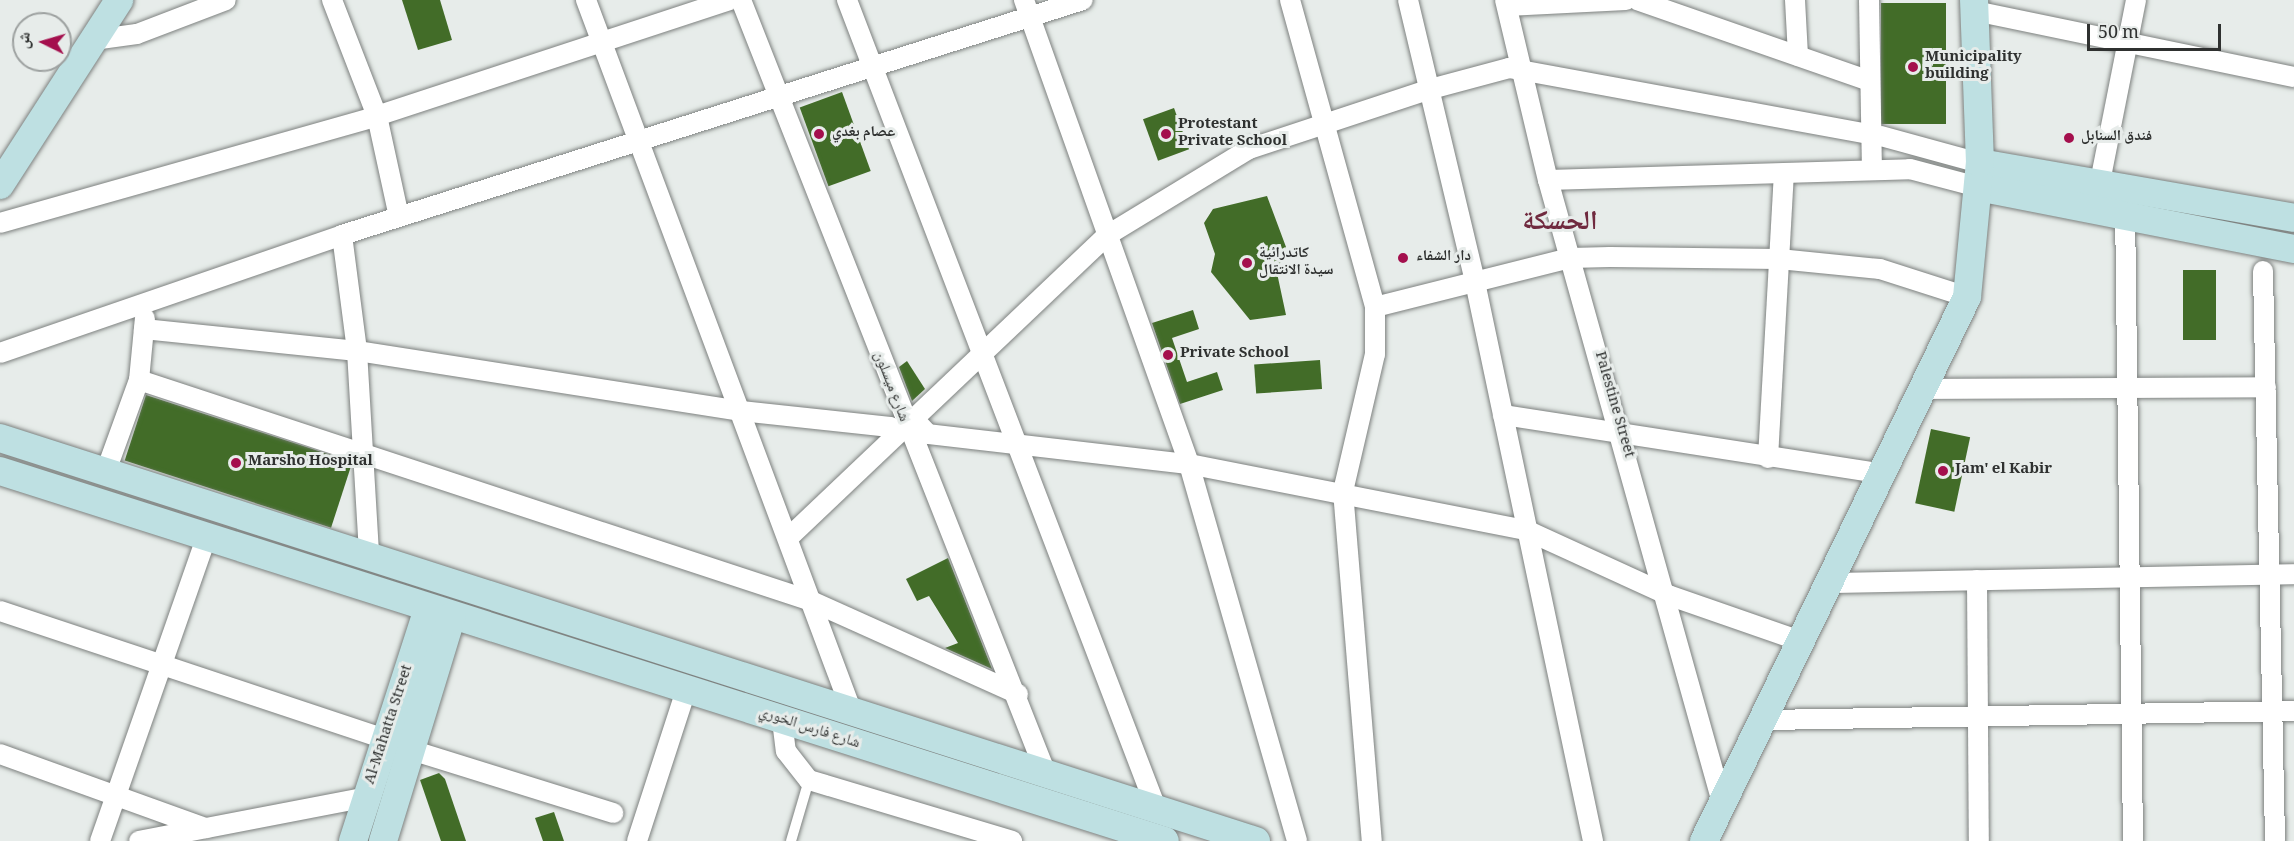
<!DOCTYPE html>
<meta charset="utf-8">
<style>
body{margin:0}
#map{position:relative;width:2294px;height:841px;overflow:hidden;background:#e7ecea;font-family:Georgia,"Noto Naskh Arabic",serif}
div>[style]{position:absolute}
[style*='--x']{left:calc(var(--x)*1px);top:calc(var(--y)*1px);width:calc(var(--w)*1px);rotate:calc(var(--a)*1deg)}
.building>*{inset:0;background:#426c28;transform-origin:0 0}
.roads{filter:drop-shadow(0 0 2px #7d817f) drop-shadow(0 0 2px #7d817f)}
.lane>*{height:10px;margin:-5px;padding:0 5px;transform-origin:5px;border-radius:5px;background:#fff}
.street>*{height:20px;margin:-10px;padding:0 10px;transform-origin:10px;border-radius:10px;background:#fff}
.secondary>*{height:28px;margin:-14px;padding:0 14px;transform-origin:14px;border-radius:14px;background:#bee0e2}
.dots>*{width:16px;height:16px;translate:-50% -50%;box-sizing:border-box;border:3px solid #e7ecea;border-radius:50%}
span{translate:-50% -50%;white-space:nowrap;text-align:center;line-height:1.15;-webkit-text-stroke:6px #e7ecea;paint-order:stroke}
.poi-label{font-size:15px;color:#2f3130;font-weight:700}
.left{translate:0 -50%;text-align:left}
.street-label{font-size:15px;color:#2f3130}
.town-label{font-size:27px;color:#702a3f;font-weight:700}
.north{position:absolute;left:12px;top:12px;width:60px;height:60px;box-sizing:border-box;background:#e7ecea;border:2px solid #9da1a0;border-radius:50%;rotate:275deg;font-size:16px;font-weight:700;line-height:24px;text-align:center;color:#2f3130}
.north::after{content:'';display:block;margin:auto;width:21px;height:27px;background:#a40f4d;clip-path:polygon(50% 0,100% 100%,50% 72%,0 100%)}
.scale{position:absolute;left:2087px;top:24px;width:134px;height:27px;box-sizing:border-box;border:3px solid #2f3130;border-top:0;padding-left:8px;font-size:18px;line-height:21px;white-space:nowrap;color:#2f3130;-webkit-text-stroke:4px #e7ecea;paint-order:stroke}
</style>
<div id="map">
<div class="building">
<div style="clip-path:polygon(402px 0,440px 0,452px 40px,418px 50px)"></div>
<div style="left:1881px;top:3px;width:65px;height:121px"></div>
<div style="left:842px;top:92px;width:84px;height:45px;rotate:70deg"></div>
<div style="left:1174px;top:108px;width:44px;height:33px;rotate:70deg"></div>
<div style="clip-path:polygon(1267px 196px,1286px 247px,1277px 273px,1286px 315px,1250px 320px,1211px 272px,1215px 254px,1204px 223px,1213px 209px)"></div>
<div style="left:2183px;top:270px;width:33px;height:70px"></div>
<div style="clip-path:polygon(1193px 310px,1199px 329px,1172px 338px,1187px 382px,1217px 372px,1223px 390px,1180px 404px,1152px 323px)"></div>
<div style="left:1320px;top:360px;width:29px;height:66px;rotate:86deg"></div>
<div style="clip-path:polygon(907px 361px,925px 389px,912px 401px,899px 367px)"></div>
<div style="left:146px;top:395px;width:217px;height:69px;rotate:18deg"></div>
<div style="left:1931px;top:429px;width:40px;height:76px;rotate:12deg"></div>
<div style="clip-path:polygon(948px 558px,992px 669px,945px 648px,958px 643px,929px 596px,917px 601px,906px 579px)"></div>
<div style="clip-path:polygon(439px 773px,445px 779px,466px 841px,441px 841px,420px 780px)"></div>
<div style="clip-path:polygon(554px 812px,564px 841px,543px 841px,535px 818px)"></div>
</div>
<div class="roads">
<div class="lane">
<div style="--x:791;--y:841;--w:64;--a:-73.6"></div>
</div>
<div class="street">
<div style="--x:332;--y:0;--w:124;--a:68.8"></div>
<div style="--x:377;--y:116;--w:103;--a:77.7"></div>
<div style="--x:586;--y:0;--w:755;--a:69.52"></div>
<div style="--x:741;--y:0;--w:829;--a:68.48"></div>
<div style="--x:847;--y:0;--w:865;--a:69.07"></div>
<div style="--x:1024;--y:0;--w:492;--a:70.4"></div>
<div style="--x:1189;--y:464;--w:392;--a:74"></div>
<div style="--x:1290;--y:0;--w:319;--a:74.5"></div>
<div style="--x:1375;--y:307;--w:47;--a:90"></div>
<div style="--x:1375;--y:354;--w:141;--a:103.1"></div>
<div style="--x:1343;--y:491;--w:351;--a:85.3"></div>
<div style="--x:1408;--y:0;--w:290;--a:76.6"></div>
<div style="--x:1475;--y:282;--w:571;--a:78.08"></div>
<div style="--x:1505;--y:0;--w:185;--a:76.6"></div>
<div style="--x:1548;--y:180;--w:650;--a:74.38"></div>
<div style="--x:1637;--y:0;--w:244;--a:19.2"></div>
<div style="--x:1795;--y:0;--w:56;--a:86.9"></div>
<div style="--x:1869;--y:0;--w:170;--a:89"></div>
<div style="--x:1507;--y:6;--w:119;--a:-2.9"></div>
<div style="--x:1975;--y:11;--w:326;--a:11.7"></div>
<div style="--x:93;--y:40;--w:44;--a:-7.8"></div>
<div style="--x:137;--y:34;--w:95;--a:-20.9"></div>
<div style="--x:1548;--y:180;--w:362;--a:-1.7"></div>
<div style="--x:1910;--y:169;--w:70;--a:14.8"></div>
<div style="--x:2099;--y:187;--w:191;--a:-78.8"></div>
<div style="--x:2125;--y:205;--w:636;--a:89.28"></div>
<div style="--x:0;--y:223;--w:392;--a:-15.8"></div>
<div style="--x:377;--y:116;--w:371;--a:-18.2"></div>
<div style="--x:342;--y:235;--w:117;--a:82.6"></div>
<div style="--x:357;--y:351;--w:204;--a:86.6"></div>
<div style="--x:2263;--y:271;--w:570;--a:88.79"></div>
<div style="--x:1375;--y:307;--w:201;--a:-14.1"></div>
<div style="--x:1570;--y:258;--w:40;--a:-1.4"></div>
<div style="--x:1610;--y:257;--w:169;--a:0.7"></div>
<div style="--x:1779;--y:259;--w:101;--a:5.7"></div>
<div style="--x:1880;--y:269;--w:91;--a:17.8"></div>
<div style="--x:144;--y:329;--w:214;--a:5.9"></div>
<div style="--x:357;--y:351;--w:389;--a:8.9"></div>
<div style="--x:741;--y:411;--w:150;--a:6.1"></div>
<div style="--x:890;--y:427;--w:10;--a:37"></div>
<div style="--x:0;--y:353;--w:362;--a:-19"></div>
<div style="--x:342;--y:235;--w:777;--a:-17.6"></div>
<div style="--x:139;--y:380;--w:707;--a:18.2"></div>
<div style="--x:811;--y:601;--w:227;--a:24.2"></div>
<div style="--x:1923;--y:389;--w:343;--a:-0.3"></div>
<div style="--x:1503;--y:415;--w:385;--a:8.8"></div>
<div style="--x:913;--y:418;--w:22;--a:47"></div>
<div style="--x:928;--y:434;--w:263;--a:6.6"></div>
<div style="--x:1189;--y:464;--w:343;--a:11.1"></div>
<div style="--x:1526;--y:530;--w:156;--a:24.6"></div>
<div style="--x:1668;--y:595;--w:143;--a:19.2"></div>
<div style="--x:1768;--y:458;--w:285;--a:-86.8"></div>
<div style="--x:106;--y:471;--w:97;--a:-70.1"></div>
<div style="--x:139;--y:380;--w:62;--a:-84.5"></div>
<div style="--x:788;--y:538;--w:439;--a:-43.5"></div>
<div style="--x:1106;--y:236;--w:167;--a:-31.3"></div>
<div style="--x:1249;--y:149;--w:188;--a:-18.3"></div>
<div style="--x:1427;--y:90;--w:85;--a:-15"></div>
<div style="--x:1509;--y:68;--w:378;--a:10.4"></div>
<div style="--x:1881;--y:136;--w:103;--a:15.3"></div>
<div style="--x:1977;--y:580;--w:261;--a:89.6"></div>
<div style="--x:1831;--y:583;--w:463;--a:-1.1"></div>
<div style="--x:0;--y:611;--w:406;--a:18.4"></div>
<div style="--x:782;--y:720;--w:31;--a:83"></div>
<div style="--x:786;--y:751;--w:37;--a:52"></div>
<div style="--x:809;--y:780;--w:212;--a:16.7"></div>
<div style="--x:1766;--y:720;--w:528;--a:-0.98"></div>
<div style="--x:411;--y:750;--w:212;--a:17.3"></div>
<div style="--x:0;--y:754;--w:219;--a:19.8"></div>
<div style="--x:100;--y:841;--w:324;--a:-70.7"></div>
<div style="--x:139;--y:841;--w:232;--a:-10.9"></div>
<div style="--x:637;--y:841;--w:159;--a:-72"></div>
</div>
<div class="secondary">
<div style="--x:1980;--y:163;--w:319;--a:9.9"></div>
<div style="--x:0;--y:185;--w:220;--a:-57.2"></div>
<div style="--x:1978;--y:187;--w:322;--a:11.1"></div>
<div style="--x:0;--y:438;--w:1319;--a:17.79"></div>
<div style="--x:0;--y:471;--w:1222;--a:17.62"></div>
<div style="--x:353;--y:841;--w:244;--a:-72.1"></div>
<div style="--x:383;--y:841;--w:235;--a:-73"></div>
<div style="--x:1704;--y:841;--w:604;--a:-64.2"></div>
<div style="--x:1967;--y:297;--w:135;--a:-84.5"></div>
<div style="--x:1980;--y:163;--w:163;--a:-92.1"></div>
</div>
</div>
<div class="dots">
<div style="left:1913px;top:67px;background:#a40f4d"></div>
<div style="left:819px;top:134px;background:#a40f4d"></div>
<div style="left:1166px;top:134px;background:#a40f4d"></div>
<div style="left:2069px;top:138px;background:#a40f4d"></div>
<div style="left:1403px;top:258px;background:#a40f4d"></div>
<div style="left:1247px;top:263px;background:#a40f4d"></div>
<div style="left:1168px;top:355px;background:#a40f4d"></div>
<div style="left:236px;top:463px;background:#a40f4d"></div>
<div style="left:1943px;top:471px;background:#a40f4d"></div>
</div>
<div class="poi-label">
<span class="left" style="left:1925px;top:67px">Municipality<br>building</span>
<span class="left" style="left:1178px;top:134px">Protestant<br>Private School</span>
<span class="left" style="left:832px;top:134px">عصام بغدي</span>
<span class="left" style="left:2081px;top:138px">فندق السنابل</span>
<span class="left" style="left:1259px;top:263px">كاتدرائية<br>سيدة الانتقال</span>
<span class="left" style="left:1416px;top:258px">دار الشفاء</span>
<span class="left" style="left:1180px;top:355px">Private School</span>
<span class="left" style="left:248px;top:463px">Marsho Hospital</span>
<span class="left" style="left:1955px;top:471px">Jam' el Kabir</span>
</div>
<div class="street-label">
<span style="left:890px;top:387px;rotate:69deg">شارع ميسلون</span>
<span style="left:1613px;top:405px;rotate:74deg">Palestine Street</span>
<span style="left:390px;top:725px;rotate:-72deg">Al-Mahatta Street</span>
<span style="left:809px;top:729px;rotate:18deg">شارع فارس الخوري</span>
</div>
<div class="town-label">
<span style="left:1560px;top:224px">الحسكة</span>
</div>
<div class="north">ش</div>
<div class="scale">50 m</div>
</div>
